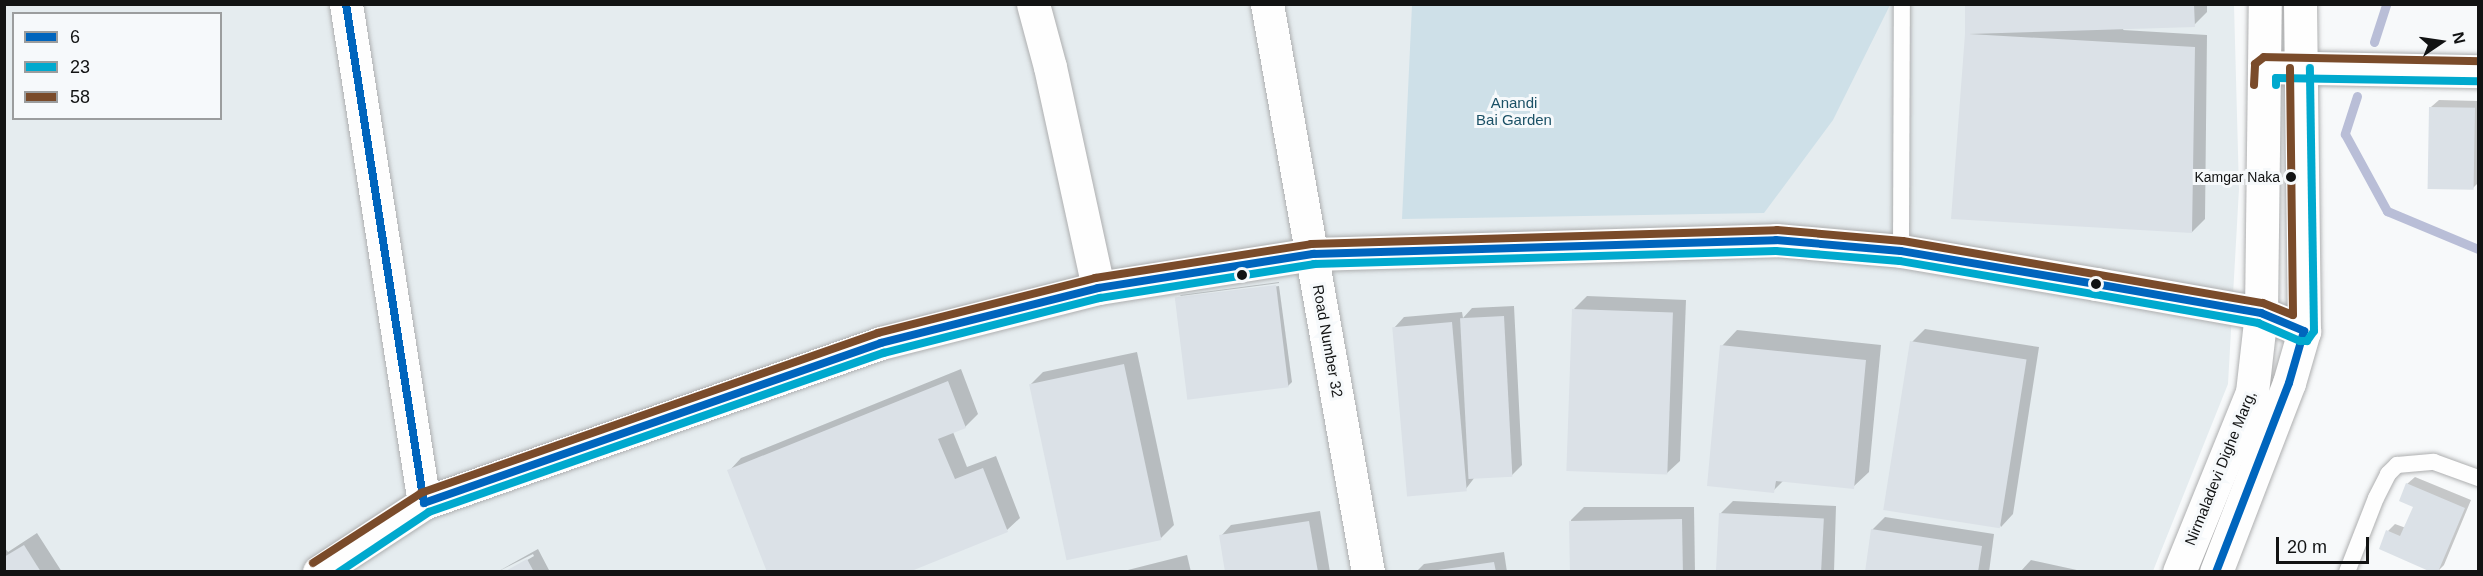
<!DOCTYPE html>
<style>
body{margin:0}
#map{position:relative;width:2483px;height:576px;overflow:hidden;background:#f7f9fa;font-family:Helvetica,sans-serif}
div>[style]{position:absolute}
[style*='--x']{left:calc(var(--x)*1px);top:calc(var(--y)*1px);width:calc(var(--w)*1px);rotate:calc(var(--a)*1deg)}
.built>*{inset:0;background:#e5ecef}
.green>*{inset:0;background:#cee0e8}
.shadow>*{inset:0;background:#0003}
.stream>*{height:9px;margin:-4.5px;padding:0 4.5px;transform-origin:4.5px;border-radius:4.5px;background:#b9bed7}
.building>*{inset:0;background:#dbe1e7;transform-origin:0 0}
.roads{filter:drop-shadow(0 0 2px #aeafb0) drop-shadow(0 0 2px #aeafb0)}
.service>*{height:16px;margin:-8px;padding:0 8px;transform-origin:8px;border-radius:8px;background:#fefefe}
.minor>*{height:33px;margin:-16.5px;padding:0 16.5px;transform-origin:16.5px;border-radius:16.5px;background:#fefefe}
.tertiary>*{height:33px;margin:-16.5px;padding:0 16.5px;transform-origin:16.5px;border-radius:16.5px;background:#fefefe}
.secondary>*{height:33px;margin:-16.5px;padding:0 16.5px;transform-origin:16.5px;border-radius:16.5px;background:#fefefe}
.bus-1>*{height:8px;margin:-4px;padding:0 4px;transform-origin:4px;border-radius:4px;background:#0065bd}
.bus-2>*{height:8px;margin:-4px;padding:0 4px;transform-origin:4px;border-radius:4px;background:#00a9ce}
.bus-3>*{height:8px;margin:-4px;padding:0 4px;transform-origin:4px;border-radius:4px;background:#7a4b2a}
.dots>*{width:16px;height:16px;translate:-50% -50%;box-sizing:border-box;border:3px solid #f6f9fb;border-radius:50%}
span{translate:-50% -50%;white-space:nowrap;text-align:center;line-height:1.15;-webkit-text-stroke:6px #f6f9fb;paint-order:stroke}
.bus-label{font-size:14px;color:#121313}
.right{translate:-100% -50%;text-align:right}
.park-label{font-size:15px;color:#1b5166}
.street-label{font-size:15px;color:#121313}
.frame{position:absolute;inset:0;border:6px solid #121313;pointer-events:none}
.legend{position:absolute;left:12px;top:12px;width:210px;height:108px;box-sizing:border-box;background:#f6f9fb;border:2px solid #9b9d9e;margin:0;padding:8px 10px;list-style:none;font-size:18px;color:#121313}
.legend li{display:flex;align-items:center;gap:12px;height:30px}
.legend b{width:30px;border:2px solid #9b9d9e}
.north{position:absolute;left:2411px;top:12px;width:60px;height:60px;-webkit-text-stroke:4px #f6f9fb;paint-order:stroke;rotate:77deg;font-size:16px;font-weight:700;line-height:24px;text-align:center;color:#121313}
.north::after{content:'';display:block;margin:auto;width:21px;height:27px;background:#121313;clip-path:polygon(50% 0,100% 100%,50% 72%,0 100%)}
.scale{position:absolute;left:2276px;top:537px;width:93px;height:27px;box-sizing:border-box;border:3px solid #121313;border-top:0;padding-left:8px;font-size:18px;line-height:21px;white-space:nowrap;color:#121313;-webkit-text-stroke:4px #f6f9fb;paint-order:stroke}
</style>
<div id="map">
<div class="built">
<div style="clip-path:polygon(evenodd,4px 5px,2234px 5px,2239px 189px,2228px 384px,2153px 571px,5px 571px,4px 5px,14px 14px,220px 14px,220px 118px,14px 118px,14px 14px)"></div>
</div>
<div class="green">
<div style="clip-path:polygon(1412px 5px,1412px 4px,1890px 5px,1833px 120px,1764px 213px,1402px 219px)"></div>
</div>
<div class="shadow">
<div style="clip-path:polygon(1966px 4px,2207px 4px,2207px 12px,2194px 25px,2124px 28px,2123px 30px,2207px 35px,2205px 219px,2192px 232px,1967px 34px)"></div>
<div style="clip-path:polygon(2439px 100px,2478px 101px,2478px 183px,2473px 188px,2431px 107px)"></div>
<div style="clip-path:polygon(1279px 282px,1279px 283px,1180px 296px,1181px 295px)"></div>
<div style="clip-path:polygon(1279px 286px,1292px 382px,1288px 386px,1177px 299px)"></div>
<div style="clip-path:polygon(1587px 296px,1686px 300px,1680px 461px,1667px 473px,1574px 309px)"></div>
<div style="clip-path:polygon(1514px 306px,1522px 465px,1511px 476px,1475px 477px,1465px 490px,1394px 328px,1404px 317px,1462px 312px,1463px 318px,1472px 308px)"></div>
<div style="clip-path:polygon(1925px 329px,2039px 347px,2013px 514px,2001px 527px,1912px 342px)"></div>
<div style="clip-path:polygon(1737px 330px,1881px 345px,1869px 472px,1853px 487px,1784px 480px,1773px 491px,1722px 346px)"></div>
<div style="clip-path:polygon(1137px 352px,1174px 525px,1161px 538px,1030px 385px,1043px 372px)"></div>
<div style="clip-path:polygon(961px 369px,978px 414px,965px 427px,953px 432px,967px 467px,996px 456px,1020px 518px,1007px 530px,729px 471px,741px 458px)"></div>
<div style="clip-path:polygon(2415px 477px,2471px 500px,2444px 565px,2437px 572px,2388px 531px,2395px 524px,2406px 528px,2415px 506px,2407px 484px)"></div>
<div style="clip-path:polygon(1733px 501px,1836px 506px,1834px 572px,1718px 572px,1720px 514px)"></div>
<div style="clip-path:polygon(1584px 507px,1694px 507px,1695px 572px,1571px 572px,1571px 520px)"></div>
<div style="clip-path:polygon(1320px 511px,1330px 572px,1226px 572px,1221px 536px,1231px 525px)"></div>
<div style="clip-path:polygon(1885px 517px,1994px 534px,1989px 572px,1866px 572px,1872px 530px)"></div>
<div style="clip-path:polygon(37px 533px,62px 572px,4px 572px,4px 547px,8px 552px)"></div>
<div style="clip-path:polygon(538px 549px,550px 572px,507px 572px,534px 556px,533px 554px,497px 572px)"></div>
<div style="clip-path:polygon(1504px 552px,1507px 572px,1416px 572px,1424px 564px)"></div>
<div style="clip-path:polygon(1187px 555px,1191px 572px,1120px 572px)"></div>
<div style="clip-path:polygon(2031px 560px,2086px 572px,2020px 572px)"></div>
</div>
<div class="stream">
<div style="--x:2374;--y:42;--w:40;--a:-72"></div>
<div style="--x:2357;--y:96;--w:40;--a:108"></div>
<div style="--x:2345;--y:134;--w:88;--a:61.4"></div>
<div style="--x:2387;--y:211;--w:99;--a:22.7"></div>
</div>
<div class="building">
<div style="clip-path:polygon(1965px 4px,2194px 4px,2195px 27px,1969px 34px,2195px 47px,2192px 233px,1951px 219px,1965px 34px)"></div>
<div style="left:2429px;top:107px;width:46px;height:82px;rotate:1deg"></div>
<div style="left:1276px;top:285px;width:103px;height:102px;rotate:83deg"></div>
<div style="left:1572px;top:309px;width:101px;height:162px;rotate:2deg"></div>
<div style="left:1504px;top:316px;width:161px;height:44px;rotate:87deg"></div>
<div style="left:1452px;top:322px;width:170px;height:60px;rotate:85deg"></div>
<div style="left:1910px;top:341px;width:118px;height:171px;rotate:9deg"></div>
<div style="clip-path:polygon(1720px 345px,1866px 360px,1854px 489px,1776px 481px,1774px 493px,1707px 486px)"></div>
<div style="left:1124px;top:364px;width:180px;height:97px;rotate:78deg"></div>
<div style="clip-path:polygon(948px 381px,966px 428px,938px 439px,955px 479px,983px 468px,1008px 532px,909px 572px,767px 572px,727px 470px)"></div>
<div style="clip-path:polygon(2406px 483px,2465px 508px,2438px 572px,2431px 572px,2379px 549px,2386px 530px,2400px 536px,2413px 507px,2399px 501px)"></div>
<div style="left:1719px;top:513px;width:105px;height:59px;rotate:3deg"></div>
<div style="left:1682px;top:519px;width:53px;height:113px;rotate:89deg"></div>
<div style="clip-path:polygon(1309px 521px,1318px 572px,1225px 572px,1219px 535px)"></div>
<div style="clip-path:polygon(1871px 529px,1982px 546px,1978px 572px,1865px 572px)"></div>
<div style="clip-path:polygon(24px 545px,41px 572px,4px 572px,4px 557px)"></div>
<div style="clip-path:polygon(527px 559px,534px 572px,504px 572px)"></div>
<div style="clip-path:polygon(1494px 562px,1496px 572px,1438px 572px,1438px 570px)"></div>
</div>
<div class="roads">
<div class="service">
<div style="--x:1901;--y:251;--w:247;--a:-89.8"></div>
<div style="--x:2347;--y:572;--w:79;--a:-68.6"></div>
<div style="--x:2376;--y:498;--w:27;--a:-63"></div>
<div style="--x:2388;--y:474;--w:13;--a:-45"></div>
<div style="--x:2397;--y:465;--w:37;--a:-5"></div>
<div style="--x:2434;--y:462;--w:47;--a:20"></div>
</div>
<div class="minor">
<div style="--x:1033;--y:4;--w:65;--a:74.9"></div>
<div style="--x:1050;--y:67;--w:226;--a:77.7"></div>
<div style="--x:1267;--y:4;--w:577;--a:79.92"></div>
</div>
<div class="tertiary">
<div style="--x:346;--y:4;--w:505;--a:81.12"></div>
<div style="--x:2265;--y:67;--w:213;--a:1.1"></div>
<div style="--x:319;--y:572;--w:126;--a:-33.3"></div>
<div style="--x:424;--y:503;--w:484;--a:-19.3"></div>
<div style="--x:881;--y:343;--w:224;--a:-14.2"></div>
<div style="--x:1098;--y:288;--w:218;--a:-9"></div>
<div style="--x:1313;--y:254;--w:463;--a:-1.7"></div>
<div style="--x:1776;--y:240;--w:125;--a:5"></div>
<div style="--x:1901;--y:251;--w:198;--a:9.6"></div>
<div style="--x:2096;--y:284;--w:168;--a:10"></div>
<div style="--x:2261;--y:313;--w:47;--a:22.7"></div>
</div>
<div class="secondary">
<div style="--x:2179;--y:572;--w:194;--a:-67.9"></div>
<div style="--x:2252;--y:392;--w:80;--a:-83.5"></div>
<div style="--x:2261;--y:313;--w:309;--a:-89.3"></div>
<div style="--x:2216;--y:572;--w:203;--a:-68.9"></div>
<div style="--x:2289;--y:383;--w:54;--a:-73.9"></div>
<div style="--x:2304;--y:331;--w:327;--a:-90.7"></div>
</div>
</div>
<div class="bus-1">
<div style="--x:346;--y:4;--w:505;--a:81.12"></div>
<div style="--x:424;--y:503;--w:484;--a:-19.3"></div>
<div style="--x:881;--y:343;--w:224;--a:-14.2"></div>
<div style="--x:1098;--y:288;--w:218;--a:-9"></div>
<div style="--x:1313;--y:254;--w:463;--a:-1.7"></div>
<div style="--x:1776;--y:240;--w:125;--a:5"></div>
<div style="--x:1901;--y:251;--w:198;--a:9.6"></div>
<div style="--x:2096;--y:284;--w:168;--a:10"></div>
<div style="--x:2261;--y:313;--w:47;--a:22.7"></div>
<div style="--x:2304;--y:331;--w:54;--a:106.1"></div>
<div style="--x:2289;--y:383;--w:203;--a:111.1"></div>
</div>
<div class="bus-2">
<div style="--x:2276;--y:85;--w:7;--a:-90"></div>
<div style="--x:2276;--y:78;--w:202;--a:0.9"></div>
<div style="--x:339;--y:572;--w:108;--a:-33.7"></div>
<div style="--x:429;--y:512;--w:482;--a:-19.3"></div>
<div style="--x:884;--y:353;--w:223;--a:-14.3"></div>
<div style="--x:1100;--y:298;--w:217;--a:-9"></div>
<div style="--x:1314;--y:264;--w:462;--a:-1.6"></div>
<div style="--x:1776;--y:251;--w:124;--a:4.6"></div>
<div style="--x:1900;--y:261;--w:197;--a:9.7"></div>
<div style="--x:2094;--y:294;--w:167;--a:10"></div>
<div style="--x:2258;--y:323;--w:46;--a:23.2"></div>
<div style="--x:2300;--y:341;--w:7;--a:0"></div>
<div style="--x:2307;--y:341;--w:12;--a:-55"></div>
<div style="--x:2314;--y:331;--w:263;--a:-90.9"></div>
</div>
<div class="bus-3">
<div style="--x:2254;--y:85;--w:21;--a:-87"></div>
<div style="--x:2255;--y:64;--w:11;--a:-38"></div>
<div style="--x:2264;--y:57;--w:214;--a:1.1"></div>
<div style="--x:313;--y:563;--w:129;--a:-32.9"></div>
<div style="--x:421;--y:493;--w:484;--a:-19.3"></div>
<div style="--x:878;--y:333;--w:224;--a:-14.2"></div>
<div style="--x:1095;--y:278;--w:219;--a:-8.9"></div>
<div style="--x:1311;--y:244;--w:466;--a:-1.7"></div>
<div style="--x:1777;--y:230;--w:126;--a:5"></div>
<div style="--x:1903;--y:241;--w:365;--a:9.8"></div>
<div style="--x:2263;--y:303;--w:32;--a:22"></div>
<div style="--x:2293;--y:315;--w:247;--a:-90.7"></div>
</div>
<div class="dots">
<div style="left:2291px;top:177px;background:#121313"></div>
<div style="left:1242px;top:275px;background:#121313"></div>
<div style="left:2096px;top:284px;background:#121313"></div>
</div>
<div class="bus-label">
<span class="right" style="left:2280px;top:177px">Kamgar Naka</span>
</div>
<div class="park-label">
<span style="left:1514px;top:111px">Anandi<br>Bai Garden</span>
</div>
<div class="street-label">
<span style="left:1328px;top:341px;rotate:80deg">Road Number 32</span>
<span style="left:2220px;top:468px;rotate:-68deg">Nirmaladevi Dighe Marg,</span>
</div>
<div class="frame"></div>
<ul class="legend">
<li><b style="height:8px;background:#0065bd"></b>6</li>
<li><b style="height:8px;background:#00a9ce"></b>23</li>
<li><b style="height:8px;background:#7a4b2a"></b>58</li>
</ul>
<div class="north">N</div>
<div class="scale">20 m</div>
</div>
